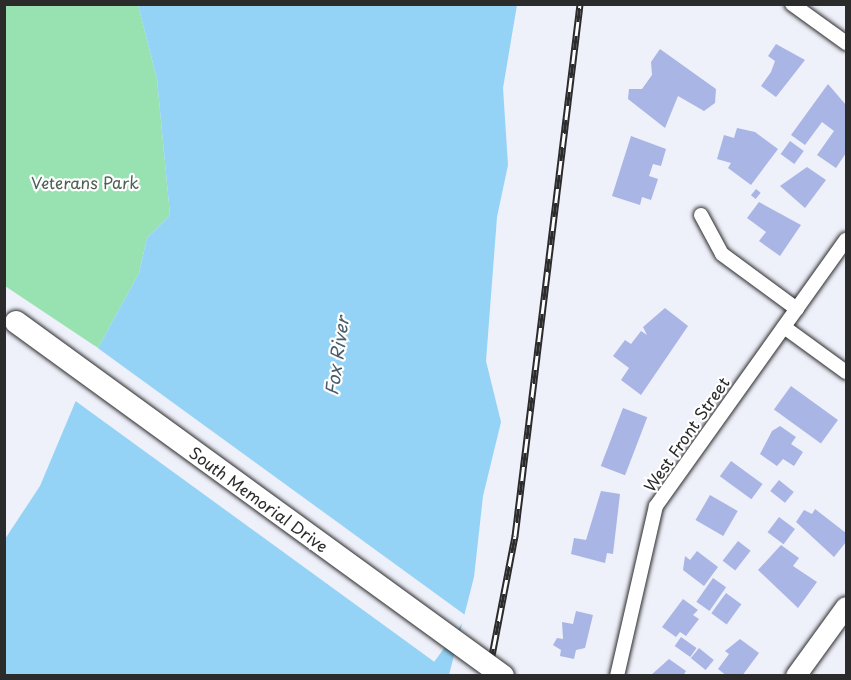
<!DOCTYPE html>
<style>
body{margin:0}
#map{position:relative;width:851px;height:680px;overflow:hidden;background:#eef0fa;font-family:"Playpen Sans",sans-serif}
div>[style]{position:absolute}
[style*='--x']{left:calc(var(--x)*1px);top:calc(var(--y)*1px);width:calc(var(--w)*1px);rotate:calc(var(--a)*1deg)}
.green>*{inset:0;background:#98e1b0}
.water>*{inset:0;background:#94d3f5}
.pier>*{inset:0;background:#eef0fa;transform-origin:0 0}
.building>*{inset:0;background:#a9b5e5;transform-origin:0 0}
.roads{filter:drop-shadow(0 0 2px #2b2b2b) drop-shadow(0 0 2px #2b2b2b)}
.street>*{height:14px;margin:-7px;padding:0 7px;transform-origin:7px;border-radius:7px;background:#fff}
.secondary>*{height:20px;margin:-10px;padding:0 10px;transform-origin:10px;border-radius:10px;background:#fff}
.rail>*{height:7px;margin-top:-3.5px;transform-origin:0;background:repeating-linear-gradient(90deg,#fff 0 14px,#2b2b2b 0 28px);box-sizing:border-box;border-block:2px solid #2b2b2b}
.bridges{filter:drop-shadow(0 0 2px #2b2b2b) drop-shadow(0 0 2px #2b2b2b)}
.primary-bridge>*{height:22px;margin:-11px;padding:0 11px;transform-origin:11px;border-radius:11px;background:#fff}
span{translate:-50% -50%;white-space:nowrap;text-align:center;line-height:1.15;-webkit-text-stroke:4.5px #fff;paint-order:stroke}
.park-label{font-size:16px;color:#4c6253}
.street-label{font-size:16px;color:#2b2b2b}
.water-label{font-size:18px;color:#4a5d68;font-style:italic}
.frame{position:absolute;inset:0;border:6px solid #2b2b2b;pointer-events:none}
</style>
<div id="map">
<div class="green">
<div style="clip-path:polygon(4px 5px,138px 5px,157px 79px,170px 215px,147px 238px,139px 273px,98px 348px,5px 286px)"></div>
</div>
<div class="water">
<div style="clip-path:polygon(138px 5px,517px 5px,503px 88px,508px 165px,497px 217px,486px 361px,501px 422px,483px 496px,474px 577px,449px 675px,5px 676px,5px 539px,40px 486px,98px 348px,139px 273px,147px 238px,170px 215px,157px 79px)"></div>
</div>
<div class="pier">
<div style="left:95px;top:346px;width:460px;height:56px;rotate:36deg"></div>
</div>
<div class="building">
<div style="clip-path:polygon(776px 44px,805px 60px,776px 97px,761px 86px,771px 72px,775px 61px,768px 56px)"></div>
<div style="clip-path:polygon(660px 49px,716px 89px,715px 103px,704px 111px,678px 96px,665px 128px,628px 99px,629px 89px,642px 89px,652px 75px,651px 62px)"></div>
<div style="clip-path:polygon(828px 84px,846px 105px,846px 153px,836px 168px,817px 155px,834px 131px,822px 122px,805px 145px,791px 135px)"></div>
<div style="clip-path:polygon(737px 128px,755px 132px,778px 149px,751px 185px,728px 168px,731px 163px,717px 159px,724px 135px,734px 138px)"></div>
<div style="clip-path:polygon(631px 136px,666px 149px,661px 166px,653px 164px,649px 176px,658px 179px,651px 200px,642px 197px,640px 205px,612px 196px)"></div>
<div style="left:790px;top:141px;width:17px;height:16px;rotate:36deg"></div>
<div style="clip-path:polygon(807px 167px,826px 180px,805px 208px,780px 186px)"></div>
<div style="left:756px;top:189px;width:6px;height:8px;rotate:39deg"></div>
<div style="clip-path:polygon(759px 202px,801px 225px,780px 256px,759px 241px,766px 232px,747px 218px)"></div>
<div style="clip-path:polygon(665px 308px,688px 326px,641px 395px,621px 380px,629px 368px,613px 356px,625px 340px,631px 344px,641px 331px,647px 335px,643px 327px)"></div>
<div style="left:791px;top:386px;width:58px;height:29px;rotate:36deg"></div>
<div style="left:623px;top:408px;width:26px;height:62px;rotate:21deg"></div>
<div style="clip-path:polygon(780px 426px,796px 437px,791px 444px,803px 452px,794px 466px,783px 459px,777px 466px,760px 454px,772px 431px)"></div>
<div style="left:731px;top:461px;width:39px;height:19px;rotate:36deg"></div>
<div style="left:779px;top:480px;width:19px;height:14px;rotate:39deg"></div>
<div style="clip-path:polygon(601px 491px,620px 494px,613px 554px,607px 553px,605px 563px,571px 554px,574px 538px,586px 540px)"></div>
<div style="left:710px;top:495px;width:32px;height:29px;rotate:30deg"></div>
<div style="clip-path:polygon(815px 509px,846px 533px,846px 542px,834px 557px,796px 522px,804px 510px,812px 514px)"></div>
<div style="left:779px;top:517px;width:20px;height:19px;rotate:37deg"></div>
<div style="left:738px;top:541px;width:16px;height:25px;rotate:38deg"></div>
<div style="clip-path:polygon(781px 545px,799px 558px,793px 566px,817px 582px,798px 608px,758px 570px)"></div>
<div style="clip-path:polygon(697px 551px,718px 567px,704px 586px,683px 570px,685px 556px,690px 560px)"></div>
<div style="left:713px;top:578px;width:16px;height:29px;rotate:35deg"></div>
<div style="left:726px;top:593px;width:19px;height:25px;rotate:36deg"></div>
<div style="clip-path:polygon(683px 599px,698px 610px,693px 615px,699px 619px,686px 636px,680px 632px,676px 637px,662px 627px)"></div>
<div style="clip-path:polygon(576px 611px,593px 615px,585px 648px,576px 650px,574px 659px,560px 656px,561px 650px,553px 645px,557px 638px,563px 639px,562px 622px,573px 624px)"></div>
<div style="left:681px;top:637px;width:19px;height:11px;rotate:35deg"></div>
<div style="clip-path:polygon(740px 639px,759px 653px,742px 676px,727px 676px,718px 669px,729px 654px,725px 651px)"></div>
<div style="left:699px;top:648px;width:19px;height:13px;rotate:39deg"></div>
<div style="clip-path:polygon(669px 659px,686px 671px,683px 676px,650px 676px)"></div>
</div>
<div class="roads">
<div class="street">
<div style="--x:792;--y:4;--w:67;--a:35.8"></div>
<div style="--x:701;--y:215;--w:44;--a:61.7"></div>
<div style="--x:722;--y:254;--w:93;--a:36.3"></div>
<div style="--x:784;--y:327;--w:77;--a:36"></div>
<div style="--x:617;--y:676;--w:174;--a:-77.1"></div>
<div style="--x:656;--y:506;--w:327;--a:-54.5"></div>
</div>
<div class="secondary">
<div style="--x:796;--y:676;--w:85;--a:-54.1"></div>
</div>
</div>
<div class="rail">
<div style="--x:488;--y:676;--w:143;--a:-79.1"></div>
<div style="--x:515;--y:536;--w:536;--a:-83.03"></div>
</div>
<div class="bridges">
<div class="primary-bridge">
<div style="--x:16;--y:322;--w:602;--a:36.01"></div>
</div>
</div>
<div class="park-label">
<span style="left:85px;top:182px">Veterans Park</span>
</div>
<div class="street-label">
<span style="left:686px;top:434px;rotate:-55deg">West Front Street</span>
<span style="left:259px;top:499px;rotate:36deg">South Memorial Drive</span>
</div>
<div class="water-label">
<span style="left:337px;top:356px;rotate:-82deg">Fox River</span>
</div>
<div class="frame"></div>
</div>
